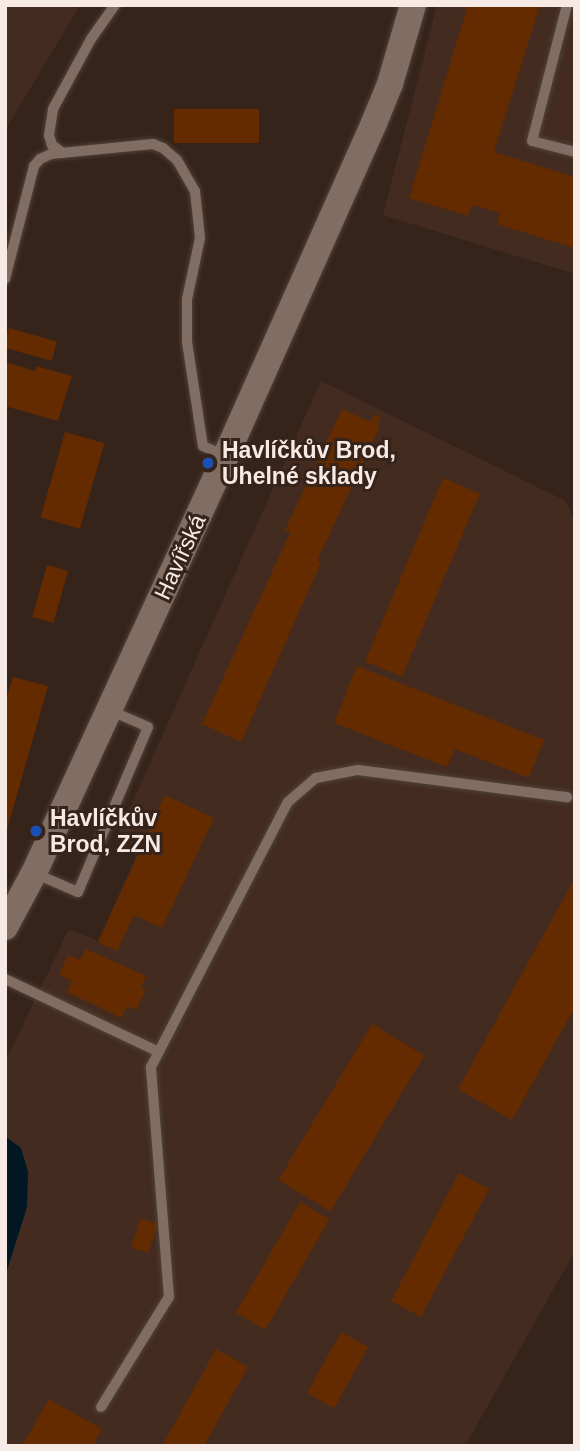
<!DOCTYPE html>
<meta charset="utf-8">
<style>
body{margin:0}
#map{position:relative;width:580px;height:1451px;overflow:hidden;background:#36241a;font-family:Arial,sans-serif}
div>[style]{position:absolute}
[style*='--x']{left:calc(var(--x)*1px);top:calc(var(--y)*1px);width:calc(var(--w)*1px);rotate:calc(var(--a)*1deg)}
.built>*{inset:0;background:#432c1f}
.water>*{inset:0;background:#011723}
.building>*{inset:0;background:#642a00;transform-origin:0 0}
.roads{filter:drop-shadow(0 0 2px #51423b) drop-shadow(0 0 2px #51423b)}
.service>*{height:10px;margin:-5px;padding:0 5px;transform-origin:5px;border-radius:5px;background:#826d62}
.tertiary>*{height:26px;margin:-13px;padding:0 13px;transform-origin:13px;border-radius:13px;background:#826d62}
.dots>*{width:19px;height:19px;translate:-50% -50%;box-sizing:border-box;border:4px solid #36241a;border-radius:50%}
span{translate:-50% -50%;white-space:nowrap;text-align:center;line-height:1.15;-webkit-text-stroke:6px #36241a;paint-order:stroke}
.poi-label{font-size:23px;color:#f7eae4;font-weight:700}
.left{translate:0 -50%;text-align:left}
.street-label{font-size:23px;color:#f7eae4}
.frame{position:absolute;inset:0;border:7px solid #f7eae4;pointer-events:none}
</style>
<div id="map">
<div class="built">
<div style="clip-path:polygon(5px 5px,80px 5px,5px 130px)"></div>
<div style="clip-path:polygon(437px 5px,575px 5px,575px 274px,383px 215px)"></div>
<div style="clip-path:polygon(321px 381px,566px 501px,575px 523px,575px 1251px,465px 1446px,5px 1446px,5px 1062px,69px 929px,98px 941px,140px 848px,117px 837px)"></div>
</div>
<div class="water">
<div style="clip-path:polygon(5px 1136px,21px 1148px,28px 1172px,27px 1207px,5px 1277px)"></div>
</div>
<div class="building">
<div style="clip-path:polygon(468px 5px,540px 5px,494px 152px,575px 177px,575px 248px,497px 224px,500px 213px,472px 205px,468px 216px,409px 198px)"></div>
<div style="left:174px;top:109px;width:85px;height:34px"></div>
<div style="left:9px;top:328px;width:50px;height:20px;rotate:16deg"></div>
<div style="clip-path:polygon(5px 362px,35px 371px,36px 366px,72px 376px,58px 421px,5px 406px)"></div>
<div style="clip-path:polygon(342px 409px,371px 422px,374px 414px,381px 417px,377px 425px,380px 426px,317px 561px,321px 563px,241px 742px,202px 724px,290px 533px,285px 530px)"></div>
<div style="left:65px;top:432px;width:41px;height:89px;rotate:16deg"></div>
<div style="left:443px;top:478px;width:40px;height:199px;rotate:23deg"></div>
<div style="left:47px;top:565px;width:22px;height:54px;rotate:16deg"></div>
<div style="clip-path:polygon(357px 666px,544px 740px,529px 778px,455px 749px,447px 767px,334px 723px)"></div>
<div style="clip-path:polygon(13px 677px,48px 686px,6px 833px,5px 703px)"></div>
<div style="clip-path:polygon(165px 795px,214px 818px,162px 928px,134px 915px,117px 951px,98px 942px)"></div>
<div style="clip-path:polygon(575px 878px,575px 1007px,512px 1120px,458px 1089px)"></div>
<div style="clip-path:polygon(86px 949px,146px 976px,141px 988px,146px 990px,136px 1010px,127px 1006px,122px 1018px,67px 992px,72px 981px,59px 975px,68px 955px,80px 960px)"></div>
<div style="left:372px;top:1024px;width:61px;height:182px;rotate:31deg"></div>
<div style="left:459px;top:1173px;width:34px;height:145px;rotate:28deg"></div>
<div style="left:300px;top:1202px;width:34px;height:128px;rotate:30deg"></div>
<div style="left:141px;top:1218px;width:18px;height:31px;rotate:19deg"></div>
<div style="left:341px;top:1332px;width:31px;height:70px;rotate:29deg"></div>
<div style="clip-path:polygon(216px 1349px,248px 1367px,204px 1446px,162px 1446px)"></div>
<div style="clip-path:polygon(49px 1399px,102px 1429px,93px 1446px,22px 1446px)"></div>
</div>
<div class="roads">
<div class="service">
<div style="--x:567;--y:5;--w:140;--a:104.4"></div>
<div style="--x:532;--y:141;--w:44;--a:14.3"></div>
<div style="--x:63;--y:153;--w:14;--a:-144"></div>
<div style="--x:52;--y:145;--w:10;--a:-107"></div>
<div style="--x:49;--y:135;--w:26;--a:-81"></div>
<div style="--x:53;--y:109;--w:80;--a:-61.5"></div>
<div style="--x:91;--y:39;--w:42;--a:-54.8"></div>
<div style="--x:5;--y:279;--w:117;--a:-75.6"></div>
<div style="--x:34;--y:166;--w:9;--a:-49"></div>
<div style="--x:40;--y:159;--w:12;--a:-24"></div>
<div style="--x:51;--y:154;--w:102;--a:-5.6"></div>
<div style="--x:153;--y:144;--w:11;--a:22"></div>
<div style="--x:163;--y:148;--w:18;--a:41"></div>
<div style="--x:177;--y:160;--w:36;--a:60"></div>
<div style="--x:195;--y:191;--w:47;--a:83.9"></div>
<div style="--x:200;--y:238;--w:62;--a:102"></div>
<div style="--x:187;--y:299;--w:43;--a:90"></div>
<div style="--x:187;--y:342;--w:105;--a:81.3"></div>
<div style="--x:203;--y:446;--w:24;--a:24"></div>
<div style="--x:34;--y:873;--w:48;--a:23.4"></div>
<div style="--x:78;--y:892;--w:179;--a:-67"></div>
<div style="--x:148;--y:727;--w:43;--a:-156.4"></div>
<div style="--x:5;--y:979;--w:170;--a:25.4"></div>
<div style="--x:101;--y:1407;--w:129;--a:-58.3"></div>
<div style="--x:169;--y:1297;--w:231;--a:-94.5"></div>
<div style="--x:151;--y:1067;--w:298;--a:-62.7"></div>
<div style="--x:288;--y:802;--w:37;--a:-41"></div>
<div style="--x:316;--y:778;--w:43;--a:-10.8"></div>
<div style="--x:358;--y:770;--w:211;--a:7.4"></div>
</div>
<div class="tertiary">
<div style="--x:5;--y:927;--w:61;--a:-61.8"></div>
<div style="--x:34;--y:873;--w:435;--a:-65.3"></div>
<div style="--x:216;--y:478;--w:389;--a:-66"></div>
<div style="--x:374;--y:123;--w:42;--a:-67.7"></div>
<div style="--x:390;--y:84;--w:82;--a:-73.8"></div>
</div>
</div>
<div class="dots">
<div style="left:208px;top:463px;background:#1a4fb4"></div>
<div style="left:36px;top:831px;background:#1a4fb4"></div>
</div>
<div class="poi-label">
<span class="left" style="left:222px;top:463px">Havlíčkův Brod,<br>Uhelné sklady</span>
<span class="left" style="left:50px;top:831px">Havlíčkův<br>Brod, ZZN</span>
</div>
<div class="street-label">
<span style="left:180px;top:557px;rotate:-65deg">Havířská</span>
</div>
<div class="frame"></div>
</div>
